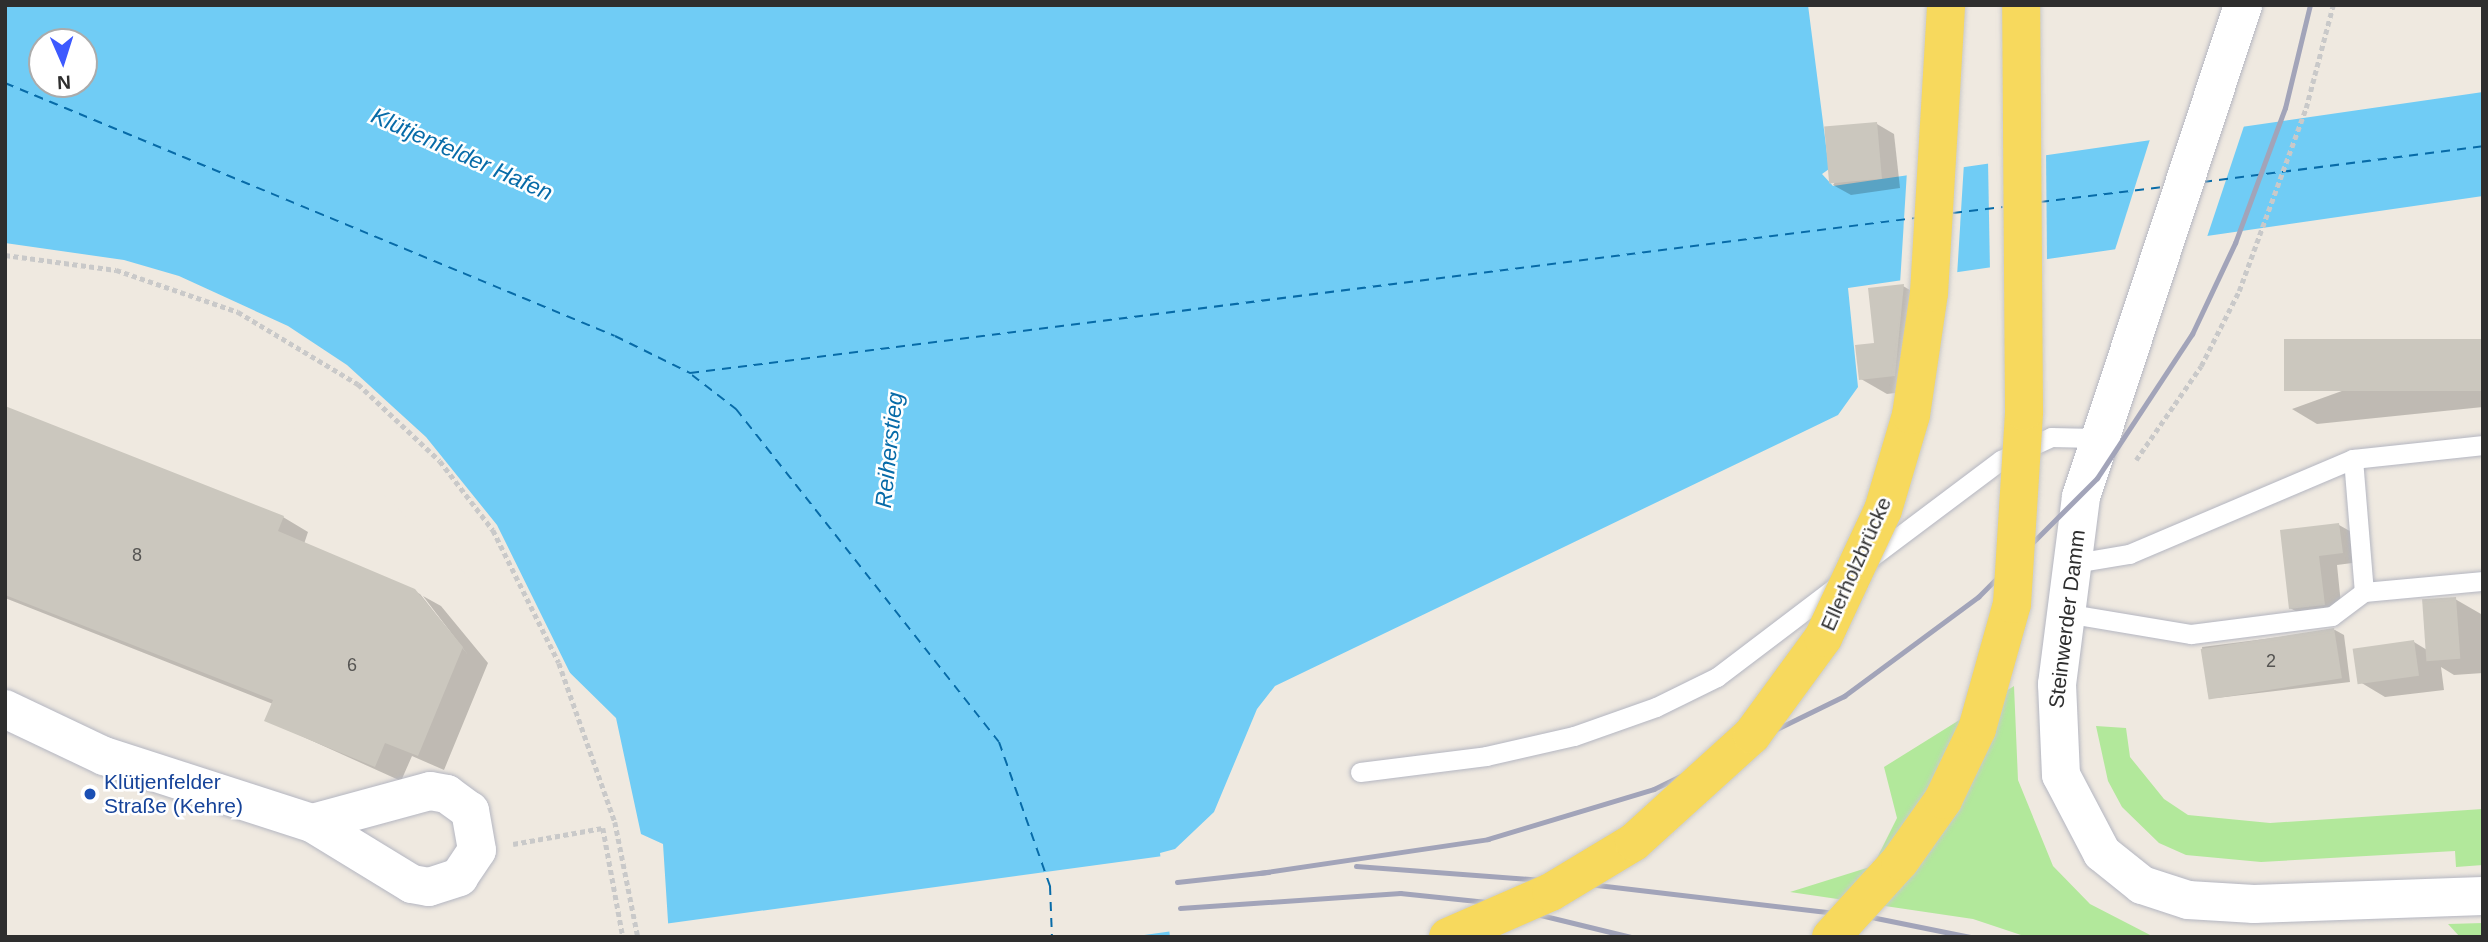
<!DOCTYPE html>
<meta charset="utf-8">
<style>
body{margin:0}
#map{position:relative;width:2488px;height:942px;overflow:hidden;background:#efe9e0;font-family:Arial,sans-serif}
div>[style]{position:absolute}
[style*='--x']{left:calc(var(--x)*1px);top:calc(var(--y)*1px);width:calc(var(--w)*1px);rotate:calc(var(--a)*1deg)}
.green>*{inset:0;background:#b2e89b}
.water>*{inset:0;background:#70ccf5}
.pier>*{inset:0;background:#efe9e0}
.shadow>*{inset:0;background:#0003}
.ferry>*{height:2px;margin-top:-1px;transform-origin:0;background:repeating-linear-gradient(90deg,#076ba8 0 9px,transparent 0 16px)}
.building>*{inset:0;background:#cbc7be;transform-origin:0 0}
.path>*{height:4.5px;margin-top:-2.25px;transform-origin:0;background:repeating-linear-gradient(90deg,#c9c9c9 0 5px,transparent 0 8.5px)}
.roads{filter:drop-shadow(0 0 2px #b4b6c1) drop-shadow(0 0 2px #b4b6c1)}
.lane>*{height:19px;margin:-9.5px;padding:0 9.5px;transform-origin:9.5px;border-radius:9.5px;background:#fff}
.street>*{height:38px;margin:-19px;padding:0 19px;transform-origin:19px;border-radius:19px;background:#fff}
.rail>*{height:5px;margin:-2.5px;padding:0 2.5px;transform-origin:2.5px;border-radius:2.5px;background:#a2a4b9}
.bridges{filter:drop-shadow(0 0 2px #c9c9c9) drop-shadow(0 0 2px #c9c9c9)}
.primary-bridge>*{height:38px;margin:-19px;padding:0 19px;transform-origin:19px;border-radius:19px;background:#f7d95d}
.dots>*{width:19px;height:19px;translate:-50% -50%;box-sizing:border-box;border:4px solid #fff;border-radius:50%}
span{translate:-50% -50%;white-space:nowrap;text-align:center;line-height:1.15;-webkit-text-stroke:5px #fff;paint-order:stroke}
.number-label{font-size:18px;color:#555452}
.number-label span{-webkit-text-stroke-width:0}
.street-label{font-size:21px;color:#2e2e2e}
.transit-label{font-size:21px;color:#164399}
.left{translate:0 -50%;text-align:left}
.water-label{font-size:23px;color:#076ba8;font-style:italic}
.frame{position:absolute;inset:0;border:7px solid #2e2e2e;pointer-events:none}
.north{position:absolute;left:28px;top:28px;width:70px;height:70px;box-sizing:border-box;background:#fff;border:2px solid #ababab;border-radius:50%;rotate:177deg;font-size:19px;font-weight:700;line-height:28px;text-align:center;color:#2e2e2e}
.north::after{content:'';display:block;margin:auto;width:24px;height:32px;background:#3d5aff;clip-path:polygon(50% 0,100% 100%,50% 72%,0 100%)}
</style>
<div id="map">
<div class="green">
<div style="clip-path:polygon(2014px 686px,2018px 780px,2053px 866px,2090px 904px,2154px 937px,2027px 937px,1973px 919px,1790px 892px,1873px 866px,1897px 818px,1884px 767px)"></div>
<div style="clip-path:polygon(2096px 726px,2126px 728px,2130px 757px,2164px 799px,2188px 815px,2270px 823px,2483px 809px,2483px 865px,2456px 867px,2455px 851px,2261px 862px,2186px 855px,2159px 843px,2122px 807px,2108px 781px)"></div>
<div style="clip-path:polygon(2483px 923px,2483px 937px,2460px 937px,2448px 924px)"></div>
</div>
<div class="water">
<div style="clip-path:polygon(evenodd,5px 5px,1808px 5px,1829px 169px,1822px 174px,1833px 186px,2483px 92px,2483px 196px,1848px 288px,1858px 387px,1838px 415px,1275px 686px,1257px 709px,1214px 812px,1175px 849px,1160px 853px,1170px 937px,669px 937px,663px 844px,641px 834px,616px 718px,386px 492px,314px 433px,207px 369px,131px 340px,5px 316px,5px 5px,42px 42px,84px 42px,84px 84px,42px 84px,42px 42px)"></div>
</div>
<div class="pier">
<div style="clip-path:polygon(2245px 123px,2206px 240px,2114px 253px,2151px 136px)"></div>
<div style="clip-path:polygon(2046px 151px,2047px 263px,1990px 271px,1988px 160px)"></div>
<div style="clip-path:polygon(1964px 163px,1957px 276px,1900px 284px,1907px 171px)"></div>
<div style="clip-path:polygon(5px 243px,124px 260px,179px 276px,288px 326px,347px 365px,426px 437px,497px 525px,572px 677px,384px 495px,257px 401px,205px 372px,130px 344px,5px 319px)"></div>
<div style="clip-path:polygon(1163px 856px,1173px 931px,1130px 937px,666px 937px,664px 924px)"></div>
</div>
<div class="shadow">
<div style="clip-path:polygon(1877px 124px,1894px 134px,1900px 188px,1851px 195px,1833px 185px)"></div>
<div style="clip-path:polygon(1903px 286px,1929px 301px,1920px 390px,1887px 394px,1861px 379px)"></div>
<div style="clip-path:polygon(2483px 340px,2483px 407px,2317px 424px,2292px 409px)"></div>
<div style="clip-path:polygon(5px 408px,283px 517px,308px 532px,304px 544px,420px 594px,468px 655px,423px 596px,441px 606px,488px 663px,444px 770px,412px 756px,401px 781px,266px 720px,273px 704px,5px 598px)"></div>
<div style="clip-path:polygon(2339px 525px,2357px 535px,2360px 562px,2337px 565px,2342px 614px,2308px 618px,2290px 608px,2282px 531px)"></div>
<div style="clip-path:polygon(2455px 599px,2481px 614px,2483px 673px,2454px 675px,2441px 667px,2444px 690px,2385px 697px,2360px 682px,2414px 642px,2427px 650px)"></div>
<div style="clip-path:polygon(2335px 630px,2344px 635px,2350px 682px,2217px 698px,2208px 693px,2202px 647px)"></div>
</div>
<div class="ferry">
<div style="--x:5;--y:83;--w:660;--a:22.53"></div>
<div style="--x:615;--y:336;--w:84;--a:26.3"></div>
<div style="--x:690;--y:373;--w:1236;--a:-7.21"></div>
<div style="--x:2203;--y:182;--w:282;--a:-7.3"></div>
<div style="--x:2040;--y:202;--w:124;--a:-7"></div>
<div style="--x:1953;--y:213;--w:50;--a:-6.8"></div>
<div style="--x:692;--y:375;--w:56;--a:37.7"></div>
<div style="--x:736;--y:409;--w:424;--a:51.7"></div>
<div style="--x:999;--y:742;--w:153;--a:70.5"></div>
<div style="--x:1050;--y:886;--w:51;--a:87.8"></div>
</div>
<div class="building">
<div style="left:1877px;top:122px;width:57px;height:53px;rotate:85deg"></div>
<div style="clip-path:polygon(1904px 284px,1895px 376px,1859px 380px,1855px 345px,1874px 343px,1868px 288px)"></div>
<div style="left:2483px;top:339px;width:52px;height:199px;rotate:90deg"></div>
<div style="clip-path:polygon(5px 406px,284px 516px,278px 531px,415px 589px,463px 647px,418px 756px,385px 743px,375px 767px,264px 721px,273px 700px,5px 595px)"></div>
<div style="clip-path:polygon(2339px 523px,2343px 553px,2319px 556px,2325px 605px,2289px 609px,2280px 530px)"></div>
<div style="left:2456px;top:597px;width:62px;height:34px;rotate:86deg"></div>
<div style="left:2334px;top:628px;width:51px;height:135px;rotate:81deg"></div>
<div style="left:2414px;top:640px;width:36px;height:62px;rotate:82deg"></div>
</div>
<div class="path">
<div style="--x:5;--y:255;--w:112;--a:7.7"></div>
<div style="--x:116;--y:270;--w:129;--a:19"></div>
<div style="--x:238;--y:312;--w:140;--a:31"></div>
<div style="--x:358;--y:384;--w:112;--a:43.2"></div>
<div style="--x:440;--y:461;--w:87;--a:52.5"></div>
<div style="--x:493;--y:530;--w:148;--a:63.6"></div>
<div style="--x:559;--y:663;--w:169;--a:70.6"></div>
<div style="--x:615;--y:822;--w:117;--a:78.7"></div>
<div style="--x:2136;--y:460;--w:114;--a:-55.3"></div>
<div style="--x:2201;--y:366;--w:84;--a:-63.1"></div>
<div style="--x:2239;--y:291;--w:195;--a:-69.9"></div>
<div style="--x:2306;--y:108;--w:106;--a:-75.3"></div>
<div style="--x:513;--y:844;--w:91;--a:-10.1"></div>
<div style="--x:603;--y:828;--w:111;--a:79.6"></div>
</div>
<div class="roads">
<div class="lane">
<div style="--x:2353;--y:459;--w:133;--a:85.3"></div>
<div style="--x:1869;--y:559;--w:165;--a:-36.9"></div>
<div style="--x:2001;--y:460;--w:55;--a:-24.7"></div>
<div style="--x:2051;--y:437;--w:44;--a:1.3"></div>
<div style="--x:2075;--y:563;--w:55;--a:-9.5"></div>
<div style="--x:2129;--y:554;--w:243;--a:-23"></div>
<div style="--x:2353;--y:459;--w:131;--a:-6.1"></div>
<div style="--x:2065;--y:613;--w:128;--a:9.5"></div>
<div style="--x:2191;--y:634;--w:142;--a:-7.3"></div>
<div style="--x:2332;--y:616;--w:40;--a:-37"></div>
<div style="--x:2364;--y:592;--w:120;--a:-5.3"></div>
<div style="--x:1360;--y:772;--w:127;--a:-7.2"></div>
<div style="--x:1486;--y:756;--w:90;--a:-12.8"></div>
<div style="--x:1574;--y:736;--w:87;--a:-19.5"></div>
<div style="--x:1656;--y:707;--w:68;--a:-26.2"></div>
<div style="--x:1717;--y:677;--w:152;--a:-37.2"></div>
</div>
<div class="street">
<div style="--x:2243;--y:5;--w:518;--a:108.23"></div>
<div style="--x:2081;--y:497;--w:189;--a:97.3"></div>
<div style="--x:2057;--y:684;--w:91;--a:87.5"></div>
<div style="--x:2061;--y:775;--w:88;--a:62.3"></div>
<div style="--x:2102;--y:853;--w:51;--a:38.7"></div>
<div style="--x:2142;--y:885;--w:48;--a:18.1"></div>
<div style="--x:2188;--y:900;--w:66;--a:3.5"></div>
<div style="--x:2254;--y:904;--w:229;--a:-2"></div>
<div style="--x:5;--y:709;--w:110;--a:25.4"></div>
<div style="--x:104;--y:756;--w:219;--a:17.9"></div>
<div style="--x:312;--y:823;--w:117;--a:31.4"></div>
<div style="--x:412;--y:884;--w:17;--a:10"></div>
<div style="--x:429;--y:887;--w:32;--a:-18"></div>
<div style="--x:459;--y:877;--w:32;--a:-56"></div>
<div style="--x:477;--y:850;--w:40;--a:-100"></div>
<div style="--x:470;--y:811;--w:29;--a:-144"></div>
<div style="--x:447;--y:794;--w:17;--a:-170"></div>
<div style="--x:430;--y:791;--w:122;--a:164.8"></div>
</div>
</div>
<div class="rail">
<div style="--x:1356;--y:866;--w:225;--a:4.3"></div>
<div style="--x:1580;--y:883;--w:298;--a:6.7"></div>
<div style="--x:1876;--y:918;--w:96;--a:11.4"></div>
<div style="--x:1259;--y:873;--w:232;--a:-8.4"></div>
<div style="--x:1488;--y:839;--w:173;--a:-16.8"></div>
<div style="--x:1654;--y:789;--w:212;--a:-26.1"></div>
<div style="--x:1844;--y:696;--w:167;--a:-36.5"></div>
<div style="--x:1978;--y:597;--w:168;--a:-45"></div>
<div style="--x:2097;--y:478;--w:173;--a:-56.6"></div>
<div style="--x:2192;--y:334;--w:101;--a:-64.7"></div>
<div style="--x:2235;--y:243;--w:144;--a:-69.7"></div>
<div style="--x:2285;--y:108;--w:106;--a:-76.4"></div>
<div style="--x:1177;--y:882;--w:92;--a:-6.3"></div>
<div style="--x:1180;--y:908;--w:221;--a:-3.9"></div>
<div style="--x:1400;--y:893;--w:87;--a:5.9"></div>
<div style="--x:1487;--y:902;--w:148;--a:13.7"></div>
</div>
<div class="bridges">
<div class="primary-bridge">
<div style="--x:1448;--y:937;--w:112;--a:-23.6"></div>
<div style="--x:1551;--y:892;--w:97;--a:-31.1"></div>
<div style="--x:1634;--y:842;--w:159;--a:-42.2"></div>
<div style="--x:1752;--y:735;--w:120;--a:-53.8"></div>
<div style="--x:1823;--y:638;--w:141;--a:-64.9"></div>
<div style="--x:1883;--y:510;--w:99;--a:-73.6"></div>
<div style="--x:1911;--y:415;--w:123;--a:-81.6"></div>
<div style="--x:1929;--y:293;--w:289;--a:-86.6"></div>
<div style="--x:1831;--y:937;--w:103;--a:-47.8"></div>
<div style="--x:1900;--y:861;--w:75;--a:-54.8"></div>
<div style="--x:1943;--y:800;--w:79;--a:-64.4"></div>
<div style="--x:1977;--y:729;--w:130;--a:-74.4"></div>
<div style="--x:2012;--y:604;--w:193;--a:-86.4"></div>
<div style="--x:2024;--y:411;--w:406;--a:-90.4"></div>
</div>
</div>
<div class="dots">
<div style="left:90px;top:794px;background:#1a4fb4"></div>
</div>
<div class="number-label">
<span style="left:137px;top:555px">8</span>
<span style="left:2271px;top:661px">2</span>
<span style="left:352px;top:665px">6</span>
</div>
<div class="street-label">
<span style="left:1856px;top:564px;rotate:-66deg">Ellerholzbrücke</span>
<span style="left:2067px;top:619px;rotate:-83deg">Steinwerder Damm</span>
</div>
<div class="transit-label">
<span class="left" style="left:104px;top:794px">Klütjenfelder<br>Straße (Kehre)</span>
</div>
<div class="water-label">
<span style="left:462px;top:154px;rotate:24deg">Klütjenfelder Hafen</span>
<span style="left:889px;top:450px;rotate:-84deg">Reiherstieg</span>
</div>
<div class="frame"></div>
<div class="north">N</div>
</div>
